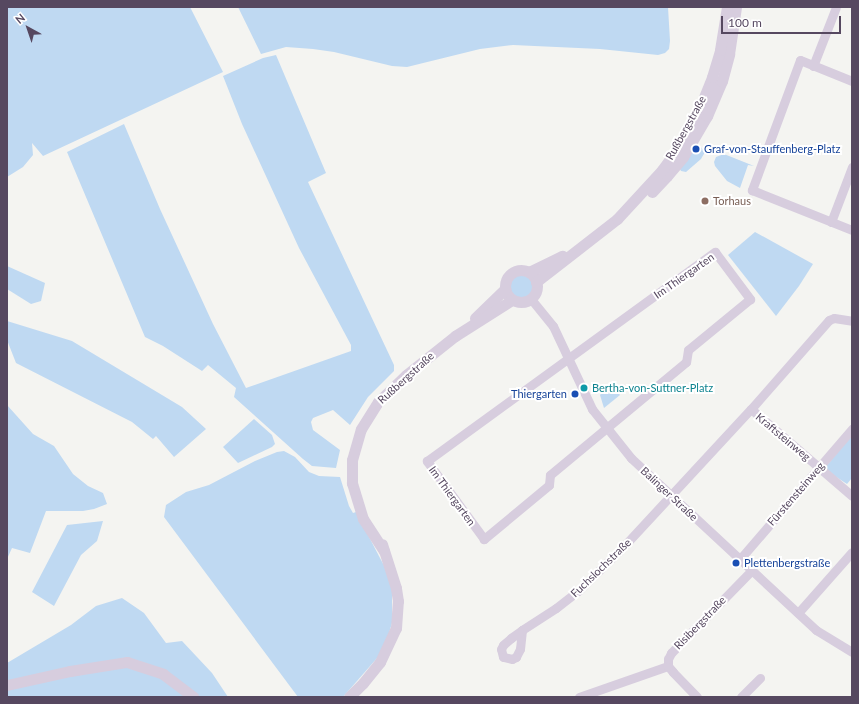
<!DOCTYPE html>
<meta charset="utf-8">
<style>
body{margin:0}
#map{position:relative;width:859px;height:704px;overflow:hidden;background:#f4f4f1;font-family:Lato,sans-serif}
div>[style]{position:absolute}
[style*='--x']{left:calc(var(--x)*1px);top:calc(var(--y)*1px);width:calc(var(--w)*1px);rotate:calc(var(--a)*1deg)}
.green>*{inset:0;background:#bfd9f2}
.round{border-radius:50%}
.minor>*{height:9px;margin:-4.5px;padding:0 4.5px;transform-origin:4.5px;border-radius:4.5px;background:#d7cdde}
.tertiary>*{height:11px;margin:-5.5px;padding:0 5.5px;transform-origin:5.5px;border-radius:5.5px;background:#d7cdde}
.tertiary>.ring{margin:-5.5px;padding:0;box-sizing:content-box;background:none;border:11px solid #d7cdde;border-radius:50%}
.dots>*{width:11px;height:11px;translate:-50% -50%;box-sizing:border-box;border:2px solid #fff;border-radius:50%}
span{translate:-50% -50%;white-space:nowrap;text-align:center;line-height:1.15;-webkit-text-stroke:4px #fff;paint-order:stroke}
.street-label{font-size:11px;color:#564860}
.transit-label{font-size:11px;color:#164399}
.left{translate:0 -50%;text-align:left}
.right{translate:-100% -50%;text-align:right}
.education-label{font-size:11px;color:#785e54}
.culture-label{font-size:11px;color:#0d838f}
.frame{position:absolute;inset:0;border:8px solid #564860;pointer-events:none}
.north{position:absolute;left:8px;top:8px;width:40px;height:40px;-webkit-text-stroke:3px #fff;paint-order:stroke;rotate:320deg;font-size:11px;font-weight:700;line-height:16px;text-align:center;color:#564860}
.north::after{content:'';display:block;margin:auto;width:14px;height:18px;background:#564860;clip-path:polygon(50% 0,100% 100%,50% 72%,0 100%)}
.scale{position:absolute;left:721px;top:16px;width:120px;height:18px;box-sizing:border-box;border:2px solid #564860;border-top:0;padding-left:5px;font-size:12px;line-height:14px;white-space:nowrap;color:#564860;-webkit-text-stroke:3px #fff;paint-order:stroke}
</style>
<div id="map">
<div class="green">
<div style="clip-path:polygon(7px 7px,190px 7px,223px 72px,43px 156px,32px 143px,33px 155px,23px 167px,7px 177px)"></div>
<div style="clip-path:polygon(238px 7px,668px 7px,670px 41px,669px 49px,665px 53px,658px 55px,600px 49px,513px 45px,480px 49px,407px 67px,392px 66px,334px 52px,313px 49px,286px 47px,261px 54px)"></div>
<div style="clip-path:polygon(276px 55px,326px 173px,308px 182px,394px 365px,394px 371px,368px 397px,350px 425px,333px 410px,313px 418px,311px 422px,313px 430px,340px 450px,336px 468px,312px 466px,303px 459px,234px 397px,236px 388px,208px 365px,202px 371px,163px 346px,145px 337px,67px 152px,124px 124px,160px 209px,213px 324px,246px 388px,351px 351px,351px 345px,299px 248px,242px 124px,223px 76px,263px 58px)"></div>
<div style="clip-path:polygon(700px 146px,705px 152px,701px 159px,686px 172px,681px 171px,680px 169px,693px 151px,695px 152px)"></div>
<div style="clip-path:polygon(724px 154px,754px 166px,748px 165px,740px 188px,727px 181px,715px 166px,714px 162px,716px 157px)"></div>
<div style="clip-path:polygon(755px 232px,813px 264px,799px 286px,776px 316px,728px 255px)"></div>
<div style="clip-path:polygon(7px 266px,45px 283px,41px 301px,31px 304px,7px 289px)"></div>
<div class="round" style="left:509px;top:274px;width:24px;height:24px"></div>
<div style="clip-path:polygon(7px 321px,72px 341px,182px 407px,206px 429px,174px 457px,156px 436px,153px 439px,132px 422px,16px 363px,7px 340px)"></div>
<div style="clip-path:polygon(610px 383px,620px 395px,604px 408px,600px 395px)"></div>
<div style="clip-path:polygon(7px 405px,33px 434px,54px 446px,73px 474px,88px 486px,103px 493px,107px 504px,94px 509px,83px 511px,46px 511px,30px 553px,12px 548px,7px 559px)"></div>
<div style="clip-path:polygon(254px 419px,272px 435px,275px 444px,272px 447px,238px 463px,223px 447px)"></div>
<div style="clip-path:polygon(852px 435px,852px 478px,847px 484px,824px 469px)"></div>
<div style="clip-path:polygon(284px 451px,295px 457px,309px 472px,319px 476px,340px 477px,349px 506px,353px 513px,356px 512px,380px 558px,389px 575px,392px 591px,392px 623px,387px 640px,378px 657px,343px 697px,298px 697px,164px 517px,166px 505px,186px 492px,209px 485px,255px 461px,277px 452px)"></div>
<div style="clip-path:polygon(103px 521px,97px 541px,81px 555px,54px 606px,32px 592px,67px 525px)"></div>
<div style="clip-path:polygon(122px 598px,144px 613px,166px 643px,182px 641px,212px 673px,228px 697px,7px 696px,7px 663px,71px 625px,96px 606px)"></div>
</div>
<div class="minor">
<div style="--x:813;--y:66;--w:63;--a:-68.7"></div>
<div style="--x:852;--y:81;--w:56;--a:-158"></div>
<div style="--x:800;--y:60;--w:139;--a:110.3"></div>
<div style="--x:752;--y:190;--w:108;--a:21.8"></div>
<div style="--x:831;--y:222;--w:59;--a:-69.1"></div>
<div style="--x:715;--y:252;--w:59;--a:53.3"></div>
<div style="--x:750;--y:299;--w:80;--a:140.6"></div>
<div style="--x:688;--y:350;--w:12;--a:99"></div>
<div style="--x:686;--y:362;--w:177;--a:140.3"></div>
<div style="--x:550;--y:475;--w:10;--a:96"></div>
<div style="--x:549;--y:485;--w:85;--a:140.3"></div>
<div style="--x:484;--y:539;--w:97;--a:-126.2"></div>
<div style="--x:427;--y:461;--w:356;--a:-36"></div>
<div style="--x:531;--y:299;--w:35;--a:51"></div>
<div style="--x:553;--y:326;--w:92;--a:64.8"></div>
<div style="--x:592;--y:409;--w:63;--a:51.5"></div>
<div style="--x:631;--y:458;--w:253;--a:42.9"></div>
<div style="--x:816;--y:630;--w:42;--a:31.4"></div>
<div style="--x:751;--y:409;--w:133;--a:40.7"></div>
<div style="--x:740;--y:559;--w:172;--a:-49.3"></div>
<div style="--x:798;--y:613;--w:81;--a:-48.5"></div>
<div style="--x:522;--y:630;--w:19;--a:96"></div>
<div style="--x:520;--y:649;--w:9;--a:117"></div>
<div style="--x:516;--y:657;--w:4;--a:153"></div>
<div style="--x:512;--y:659;--w:9;--a:-167"></div>
<div style="--x:503;--y:657;--w:8;--a:-104"></div>
<div style="--x:501;--y:649;--w:4;--a:-63"></div>
<div style="--x:503;--y:645;--w:11;--a:-41"></div>
<div style="--x:511;--y:638;--w:14;--a:-36"></div>
<div style="--x:522;--y:630;--w:40;--a:-32.9"></div>
<div style="--x:556;--y:608;--w:28;--a:-38"></div>
<div style="--x:578;--y:591;--w:63;--a:-44.4"></div>
<div style="--x:623;--y:547;--w:188;--a:-47.2"></div>
<div style="--x:751;--y:409;--w:118;--a:-48.8"></div>
<div style="--x:829;--y:320;--w:5;--a:-22"></div>
<div style="--x:834;--y:318;--w:18;--a:9"></div>
<div style="--x:579;--y:697;--w:94;--a:-19.2"></div>
<div style="--x:697;--y:697;--w:35;--a:-134"></div>
<div style="--x:673;--y:672;--w:8;--a:-130"></div>
<div style="--x:668;--y:666;--w:7;--a:-90"></div>
<div style="--x:668;--y:659;--w:7;--a:-63"></div>
<div style="--x:671;--y:653;--w:115;--a:-45.7"></div>
<div style="--x:741;--y:697;--w:27;--a:-45"></div>
</div>
<div class="tertiary">
<div style="--x:652;--y:192;--w:22;--a:-47"></div>
<div style="--x:667;--y:176;--w:25;--a:-50"></div>
<div style="--x:683;--y:157;--w:48;--a:-59.7"></div>
<div style="--x:707;--y:116;--w:38;--a:-67"></div>
<div style="--x:722;--y:81;--w:28;--a:-75"></div>
<div style="--x:729;--y:54;--w:48;--a:-81.5"></div>
<div class="ring" style="left:505px;top:270px;width:21px;height:21px"></div>
<div style="--x:529;--y:272;--w:37;--a:-26"></div>
<div style="--x:536;--y:282;--w:103;--a:-37.9"></div>
<div style="--x:617;--y:219;--w:67;--a:-47.4"></div>
<div style="--x:662;--y:170;--w:17;--a:-54"></div>
<div style="--x:672;--y:156;--w:51;--a:-59.4"></div>
<div style="--x:698;--y:112;--w:38;--a:-68"></div>
<div style="--x:712;--y:77;--w:28;--a:-73"></div>
<div style="--x:720;--y:50;--w:44;--a:-80.8"></div>
<div style="--x:475;--y:318;--w:42;--a:-44"></div>
<div style="--x:384;--y:551;--w:38;--a:-123"></div>
<div style="--x:363;--y:519;--w:38;--a:-107"></div>
<div style="--x:352;--y:483;--w:23;--a:-90"></div>
<div style="--x:352;--y:460;--w:32;--a:-74"></div>
<div style="--x:361;--y:429;--w:32;--a:-58"></div>
<div style="--x:378;--y:402;--w:39;--a:-44"></div>
<div style="--x:406;--y:375;--w:63;--a:-38.5"></div>
<div style="--x:455;--y:336;--w:67;--a:-32.3"></div>
<div style="--x:7;--y:685;--w:65;--a:-12.5"></div>
<div style="--x:70;--y:671;--w:58;--a:-9"></div>
<div style="--x:127;--y:662;--w:38;--a:18"></div>
<div style="--x:163;--y:674;--w:38;--a:37"></div>
<div style="--x:349;--y:697;--w:20;--a:-45"></div>
<div style="--x:363;--y:683;--w:27;--a:-51"></div>
<div style="--x:380;--y:662;--w:38;--a:-65"></div>
<div style="--x:396;--y:628;--w:27;--a:-86"></div>
<div style="--x:398;--y:601;--w:13;--a:-99"></div>
<div style="--x:396;--y:588;--w:46;--a:-107.7"></div>
</div>
<div class="dots">
<div style="left:696px;top:149px;background:#1a4fb4"></div>
<div style="left:705px;top:201px;background:#8d6e63"></div>
<div style="left:584px;top:388px;background:#0f9aa8"></div>
<div style="left:575px;top:394px;background:#1a4fb4"></div>
<div style="left:736px;top:563px;background:#1a4fb4"></div>
</div>
<div class="street-label">
<span style="left:686px;top:128px;rotate:-61deg">Rußbergstraße</span>
<span style="left:684px;top:276px;rotate:-35deg">Im Thiergarten</span>
<span style="left:406px;top:378px;rotate:-42deg">Rußbergstraße</span>
<span style="left:783px;top:437px;rotate:40deg">Kraftsteinweg</span>
<span style="left:669px;top:494px;rotate:43deg">Balinger Straße</span>
<span style="left:796px;top:494px;rotate:-49deg">Fürstensteinweg</span>
<span style="left:452px;top:496px;rotate:54deg">Im Thiergarten</span>
<span style="left:601px;top:568px;rotate:-44deg">Fuchslochstraße</span>
<span style="left:700px;top:623px;rotate:-46deg">Risibergstraße</span>
</div>
<div class="transit-label">
<span class="left" style="left:704px;top:149px">Graf-von-Stauffenberg-Platz</span>
<span class="right" style="left:567px;top:394px">Thiergarten</span>
<span class="left" style="left:744px;top:563px">Plettenbergstraße</span>
</div>
<div class="education-label">
<span class="left" style="left:713px;top:201px">Torhaus</span>
</div>
<div class="culture-label">
<span class="left" style="left:592px;top:388px">Bertha-von-Suttner-Platz</span>
</div>
<div class="frame"></div>
<div class="north">N</div>
<div class="scale">100 m</div>
</div>
